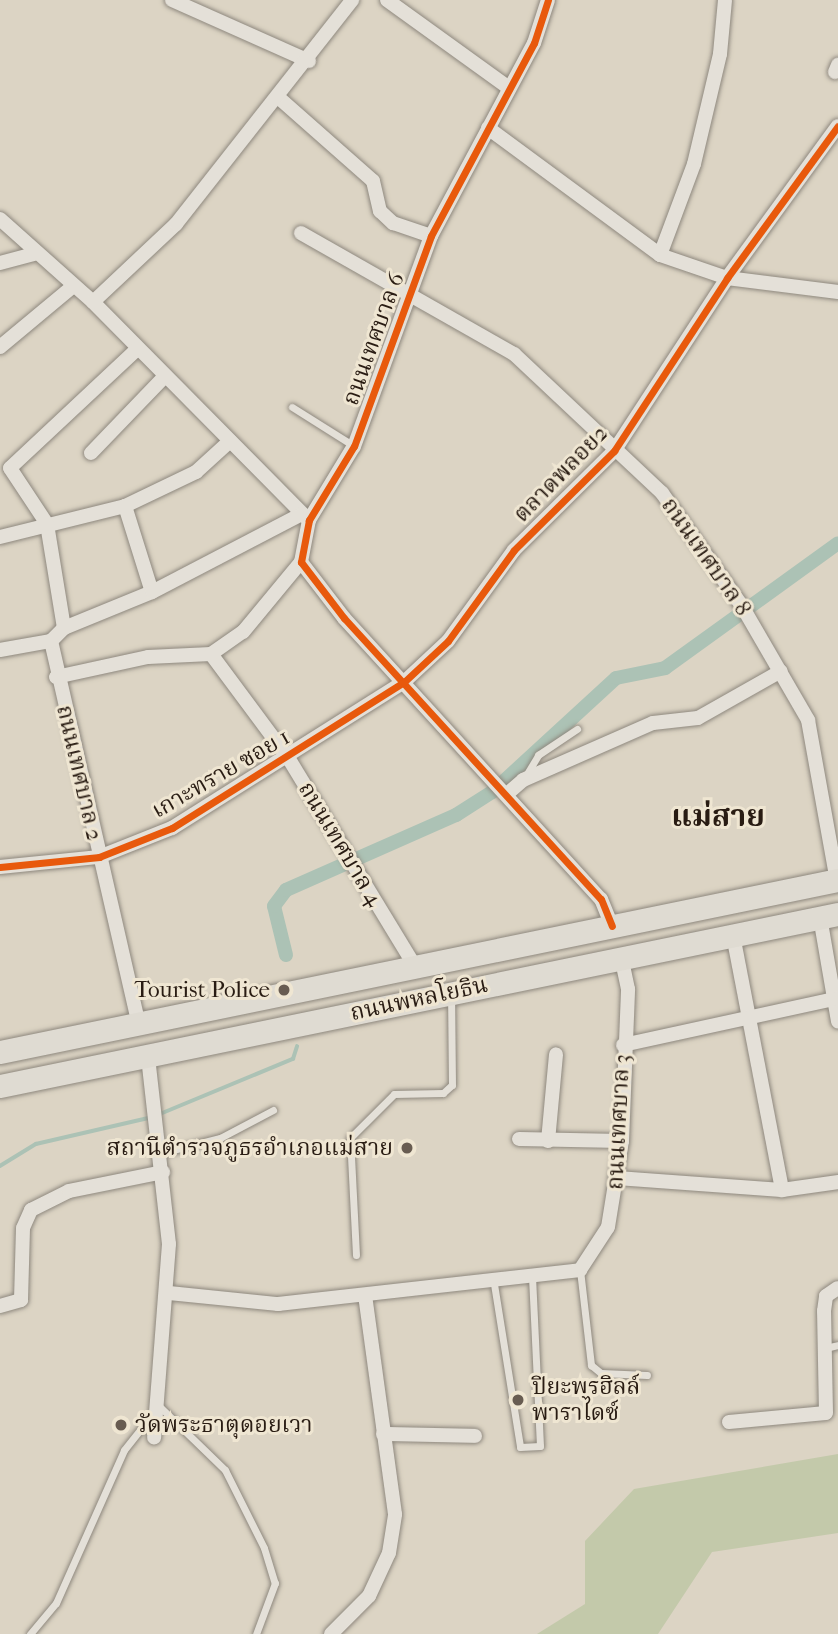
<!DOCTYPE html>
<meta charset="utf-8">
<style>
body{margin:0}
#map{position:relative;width:838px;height:1634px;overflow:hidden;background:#dcd4c4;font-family:"IM FELL French Canon","Noto Serif Thai",serif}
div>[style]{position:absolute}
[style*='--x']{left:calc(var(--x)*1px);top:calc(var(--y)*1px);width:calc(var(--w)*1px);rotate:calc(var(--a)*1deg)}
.green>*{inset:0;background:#c3c9aa}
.stream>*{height:3.5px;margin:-1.75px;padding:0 1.75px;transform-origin:1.75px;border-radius:1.75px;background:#acc2b5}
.canal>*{height:14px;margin:-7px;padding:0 7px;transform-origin:7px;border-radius:7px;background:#acc2b5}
.roads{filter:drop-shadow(0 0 2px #8e887e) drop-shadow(0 0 2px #8e887e)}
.lane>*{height:7px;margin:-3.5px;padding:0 3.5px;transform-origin:3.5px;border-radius:3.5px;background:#e4e0d8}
.street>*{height:14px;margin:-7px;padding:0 7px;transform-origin:7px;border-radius:7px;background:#e4e0d8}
.primary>*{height:23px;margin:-11.5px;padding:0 11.5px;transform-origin:11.5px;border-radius:11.5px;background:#dfdbd2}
.cycleway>*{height:7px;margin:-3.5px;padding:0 3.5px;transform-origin:3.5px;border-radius:3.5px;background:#e8590c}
.dots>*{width:19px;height:19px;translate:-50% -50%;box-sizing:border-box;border:4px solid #efe6d2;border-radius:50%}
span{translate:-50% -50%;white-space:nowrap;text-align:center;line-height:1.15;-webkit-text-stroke:6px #efe6d2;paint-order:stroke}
.street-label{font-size:23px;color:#291c13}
.poi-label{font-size:23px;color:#291c13}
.right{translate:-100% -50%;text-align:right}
.left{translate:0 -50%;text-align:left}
.district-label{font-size:30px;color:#291c13;font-weight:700}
</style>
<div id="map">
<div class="green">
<div style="clip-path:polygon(838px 1454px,838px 1533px,712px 1552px,658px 1634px,537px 1634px,585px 1604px,585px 1541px,634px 1489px)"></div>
</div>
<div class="stream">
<div style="--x:160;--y:1114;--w:144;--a:-22.5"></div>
<div style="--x:293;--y:1059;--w:13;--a:-72"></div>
<div style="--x:0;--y:1166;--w:42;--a:-31.4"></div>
<div style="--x:36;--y:1144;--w:116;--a:-13"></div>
</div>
<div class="canal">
<div style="--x:286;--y:955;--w:50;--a:-103.8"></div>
<div style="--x:274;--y:906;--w:20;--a:-53"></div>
<div style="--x:286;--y:890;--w:186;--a:-23.8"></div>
<div style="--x:456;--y:815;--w:43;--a:-32.6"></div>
<div style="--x:492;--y:792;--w:168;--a:-42.6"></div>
<div style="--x:616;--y:678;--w:50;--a:-11.5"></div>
<div style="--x:665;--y:668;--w:213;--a:-35.8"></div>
</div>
<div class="roads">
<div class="lane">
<div style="--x:292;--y:407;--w:73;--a:32.2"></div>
<div style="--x:525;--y:777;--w:26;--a:-59"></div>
<div style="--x:538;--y:755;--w:47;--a:-33.7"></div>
<div style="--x:161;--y:1153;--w:61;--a:-14.3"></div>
<div style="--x:220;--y:1138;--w:60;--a:-27.8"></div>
<div style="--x:356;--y:1255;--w:117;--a:-92.9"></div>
<div style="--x:350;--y:1138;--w:62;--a:-45"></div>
<div style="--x:394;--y:1094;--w:49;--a:-1.2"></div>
<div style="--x:443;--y:1093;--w:12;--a:-42"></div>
<div style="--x:452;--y:1085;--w:90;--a:-90.6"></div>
<div style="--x:580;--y:1270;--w:96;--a:83.4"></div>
<div style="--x:591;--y:1365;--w:13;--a:39"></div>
<div style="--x:601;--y:1373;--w:46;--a:2.5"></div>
<div style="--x:494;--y:1284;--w:165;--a:80.9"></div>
<div style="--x:520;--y:1447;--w:20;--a:-3"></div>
<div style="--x:540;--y:1446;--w:167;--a:-92.7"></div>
<div style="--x:825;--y:1348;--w:13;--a:-13"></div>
<div style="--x:30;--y:1634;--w:40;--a:-50"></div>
<div style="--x:56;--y:1603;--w:167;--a:-66"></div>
<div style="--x:124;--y:1450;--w:56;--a:-51.5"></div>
<div style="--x:159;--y:1406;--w:92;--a:44.1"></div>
<div style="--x:225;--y:1470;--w:87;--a:63.4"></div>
<div style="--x:264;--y:1548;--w:37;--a:73"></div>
<div style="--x:275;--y:1583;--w:54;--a:110.4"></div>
</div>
<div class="street">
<div style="--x:172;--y:0;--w:150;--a:24"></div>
<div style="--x:387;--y:0;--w:150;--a:35.8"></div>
<div style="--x:548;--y:0;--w:45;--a:108"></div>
<div style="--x:534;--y:43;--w:219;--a:118.1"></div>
<div style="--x:431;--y:236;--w:224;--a:110.1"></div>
<div style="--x:354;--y:446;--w:87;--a:121.3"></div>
<div style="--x:309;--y:520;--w:43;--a:100.8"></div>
<div style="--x:301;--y:562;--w:71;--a:52.5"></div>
<div style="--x:344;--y:618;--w:381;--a:47.6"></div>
<div style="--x:601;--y:899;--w:29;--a:68"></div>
<div style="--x:835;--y:72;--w:8;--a:-67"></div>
<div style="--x:279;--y:98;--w:125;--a:41.4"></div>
<div style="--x:373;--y:181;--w:31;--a:77"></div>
<div style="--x:380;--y:211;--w:18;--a:43"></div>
<div style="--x:393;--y:223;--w:40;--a:18.9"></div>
<div style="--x:488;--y:128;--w:214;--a:36.4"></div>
<div style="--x:660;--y:255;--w:71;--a:18.9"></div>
<div style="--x:727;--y:278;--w:112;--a:7.2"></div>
<div style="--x:0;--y:219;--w:125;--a:41.7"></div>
<div style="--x:93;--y:302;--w:307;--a:45.3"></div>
<div style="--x:301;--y:233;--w:245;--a:29.6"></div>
<div style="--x:514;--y:354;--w:203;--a:43.2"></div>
<div style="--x:662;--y:493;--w:138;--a:54.7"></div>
<div style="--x:742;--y:606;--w:132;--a:59.9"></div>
<div style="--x:808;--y:720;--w:164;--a:79.8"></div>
<div style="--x:660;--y:255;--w:97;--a:-69.5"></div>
<div style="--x:694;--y:164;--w:113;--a:-76.7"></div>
<div style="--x:720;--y:54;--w:54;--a:-84.7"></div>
<div style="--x:0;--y:263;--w:35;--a:-15"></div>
<div style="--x:93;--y:302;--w:114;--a:-43.2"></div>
<div style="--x:176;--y:224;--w:285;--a:-51.8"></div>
<div style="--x:0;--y:347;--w:94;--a:-39.8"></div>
<div style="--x:91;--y:453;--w:107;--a:-46.1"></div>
<div style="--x:125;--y:506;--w:90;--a:72.6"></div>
<div style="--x:0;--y:537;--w:129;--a:-13.9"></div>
<div style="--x:125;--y:506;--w:79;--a:-25.6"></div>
<div style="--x:196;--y:472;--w:46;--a:-42.4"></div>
<div style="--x:64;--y:628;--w:105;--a:-99.3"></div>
<div style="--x:47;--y:524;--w:67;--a:-123.5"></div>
<div style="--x:10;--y:468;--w:174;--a:-43.1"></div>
<div style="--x:51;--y:641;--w:395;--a:77.1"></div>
<div style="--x:0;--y:650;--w:52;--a:-10"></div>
<div style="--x:51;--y:641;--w:18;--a:-45"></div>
<div style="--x:64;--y:628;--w:95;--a:-22.2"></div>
<div style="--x:152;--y:592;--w:165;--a:-27.5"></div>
<div style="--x:211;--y:654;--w:131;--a:53.4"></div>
<div style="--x:289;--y:759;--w:245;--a:58.7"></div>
<div style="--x:56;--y:677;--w:94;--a:-12.3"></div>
<div style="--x:148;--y:657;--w:63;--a:-2.7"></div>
<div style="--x:211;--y:654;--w:39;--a:-35"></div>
<div style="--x:243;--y:632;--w:91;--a:-50.4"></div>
<div style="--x:507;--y:794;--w:21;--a:-41"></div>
<div style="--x:523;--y:780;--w:142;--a:-23.7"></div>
<div style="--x:653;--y:723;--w:45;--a:-6.3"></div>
<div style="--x:698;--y:718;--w:95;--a:-29.5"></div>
<div style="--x:0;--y:867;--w:100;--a:-5.8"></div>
<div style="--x:99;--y:857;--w:79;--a:-21.7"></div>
<div style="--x:172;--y:828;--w:274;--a:-32.2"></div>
<div style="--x:404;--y:682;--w:60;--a:-43"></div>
<div style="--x:448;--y:641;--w:112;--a:-54"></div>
<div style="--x:514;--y:550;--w:141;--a:-44.7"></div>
<div style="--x:614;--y:451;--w:207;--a:-56.8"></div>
<div style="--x:727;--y:278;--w:188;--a:-53.9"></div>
<div style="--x:820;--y:917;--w:106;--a:80.2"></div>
<div style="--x:733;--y:935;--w:260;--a:79.1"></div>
<div style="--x:623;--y:1045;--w:216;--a:-12.3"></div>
<div style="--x:148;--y:1057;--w:188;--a:83.6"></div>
<div style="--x:169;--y:1244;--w:194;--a:94.4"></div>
<div style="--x:519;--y:1139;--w:103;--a:1.1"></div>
<div style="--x:548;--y:1141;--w:87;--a:-84.7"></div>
<div style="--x:617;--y:1178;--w:165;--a:4.2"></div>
<div style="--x:782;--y:1190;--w:57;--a:-8.1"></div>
<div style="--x:169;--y:1293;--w:110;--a:5.8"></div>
<div style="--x:278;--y:1304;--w:304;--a:-6.4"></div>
<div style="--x:580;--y:1270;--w:51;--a:-56.9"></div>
<div style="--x:608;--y:1227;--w:87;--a:-80.8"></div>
<div style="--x:622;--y:1141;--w:152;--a:-87.7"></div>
<div style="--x:628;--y:989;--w:33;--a:-102"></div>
<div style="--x:0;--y:1306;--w:22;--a:-16"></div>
<div style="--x:21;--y:1300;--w:72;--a:-88.4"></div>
<div style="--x:23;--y:1228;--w:20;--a:-66"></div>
<div style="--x:31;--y:1210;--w:42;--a:-26.6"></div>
<div style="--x:69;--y:1191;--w:96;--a:-11.4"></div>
<div style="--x:729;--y:1422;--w:97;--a:-5.3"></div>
<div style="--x:826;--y:1413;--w:102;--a:-91.1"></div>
<div style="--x:824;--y:1311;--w:15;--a:-82"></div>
<div style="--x:826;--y:1296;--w:14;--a:-34"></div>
<div style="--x:383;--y:1434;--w:92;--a:1.2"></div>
<div style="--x:331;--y:1634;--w:54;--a:-45"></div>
<div style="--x:369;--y:1596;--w:47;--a:-65.1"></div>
<div style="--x:389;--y:1553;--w:39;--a:-81"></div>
<div style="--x:395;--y:1514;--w:221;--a:-97.8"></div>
</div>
<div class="primary">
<div style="--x:0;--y:1052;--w:855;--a:-11.6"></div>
<div style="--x:0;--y:1086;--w:855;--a:-11.6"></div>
</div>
</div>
<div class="cycleway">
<div style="--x:548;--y:0;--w:45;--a:108"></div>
<div style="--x:534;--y:43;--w:219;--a:118.1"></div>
<div style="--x:431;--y:236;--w:224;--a:110.1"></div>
<div style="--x:354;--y:446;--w:87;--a:121.3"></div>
<div style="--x:309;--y:520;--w:43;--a:100.8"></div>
<div style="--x:301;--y:562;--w:71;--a:52.5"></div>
<div style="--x:344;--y:618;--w:381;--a:47.6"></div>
<div style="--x:601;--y:899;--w:29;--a:68"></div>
<div style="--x:0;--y:867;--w:100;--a:-5.8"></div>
<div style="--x:99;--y:857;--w:79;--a:-21.7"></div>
<div style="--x:172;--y:828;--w:274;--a:-32.2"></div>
<div style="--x:404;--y:682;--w:60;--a:-43"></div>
<div style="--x:448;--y:641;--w:112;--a:-54"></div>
<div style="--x:514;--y:550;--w:141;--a:-44.7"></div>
<div style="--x:614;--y:451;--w:207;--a:-56.8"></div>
<div style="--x:727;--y:278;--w:188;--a:-53.9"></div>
</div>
<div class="dots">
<div style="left:284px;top:990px;background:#685c51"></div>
<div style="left:407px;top:1148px;background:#685c51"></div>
<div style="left:518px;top:1400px;background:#685c51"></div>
<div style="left:121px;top:1425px;background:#685c51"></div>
</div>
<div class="street-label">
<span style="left:374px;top:339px;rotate:-70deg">ถนนเทศบาล 6</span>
<span style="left:561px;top:474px;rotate:-46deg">ตลาดพลอย2</span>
<span style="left:706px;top:557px;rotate:55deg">ถนนเทศบาล 8</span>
<span style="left:79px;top:773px;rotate:77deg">ถนนเทศบาล 2</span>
<span style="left:221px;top:774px;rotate:-30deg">เกาะทราย ซอย 1</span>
<span style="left:340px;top:844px;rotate:59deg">ถนนเทศบาล 4</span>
<span style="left:419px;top:999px;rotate:-12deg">ถนนพหลโยธิน</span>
<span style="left:619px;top:1122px;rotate:-87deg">ถนนเทศบาล 3</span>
</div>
<div class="poi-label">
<span class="right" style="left:270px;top:990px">Tourist Police</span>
<span class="right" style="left:393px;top:1148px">สถานีตำรวจภูธรอำเภอแม่สาย</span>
<span class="left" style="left:532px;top:1400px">ปิยะพรฮิลล์<br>พาราไดซ์</span>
<span class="left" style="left:135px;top:1425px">วัดพระธาตุดอยเวา</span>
</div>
<div class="district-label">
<span style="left:718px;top:817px">แม่สาย</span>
</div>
</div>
